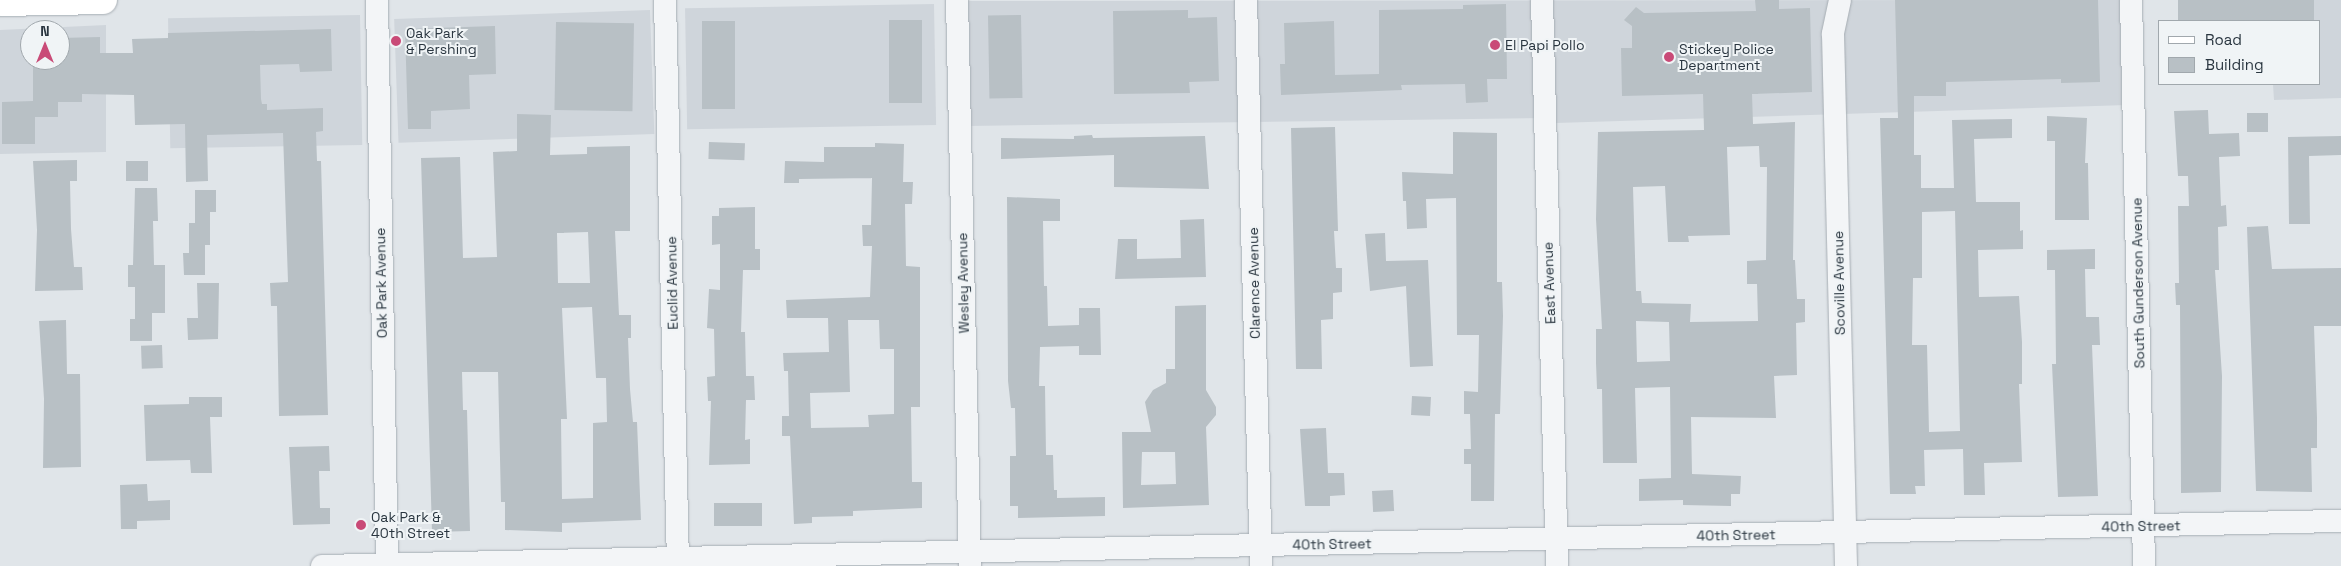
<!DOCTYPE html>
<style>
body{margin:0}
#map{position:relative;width:2341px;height:566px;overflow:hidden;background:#e0e5e9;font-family:"Space Grotesk",sans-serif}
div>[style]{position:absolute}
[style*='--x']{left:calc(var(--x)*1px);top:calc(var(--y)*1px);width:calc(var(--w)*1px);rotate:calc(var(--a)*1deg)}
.built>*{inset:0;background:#cfd5db;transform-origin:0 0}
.building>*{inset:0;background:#b8c0c5;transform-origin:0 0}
.roads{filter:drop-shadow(0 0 1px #a6adb3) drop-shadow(0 0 1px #a6adb3)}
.minor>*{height:22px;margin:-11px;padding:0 11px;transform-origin:11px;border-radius:11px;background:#f3f5f7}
.major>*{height:28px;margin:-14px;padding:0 14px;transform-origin:14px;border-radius:14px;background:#fff}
.dots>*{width:14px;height:14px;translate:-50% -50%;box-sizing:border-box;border:2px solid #f0f4f6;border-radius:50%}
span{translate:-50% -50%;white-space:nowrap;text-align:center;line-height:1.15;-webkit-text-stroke:4px #f0f4f6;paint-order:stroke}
.poi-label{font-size:14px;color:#2a3640}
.left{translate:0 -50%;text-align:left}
.street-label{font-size:14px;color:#2a3640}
.legend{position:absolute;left:2158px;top:20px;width:162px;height:65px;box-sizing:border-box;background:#f0f4f6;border:1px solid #a1a8ad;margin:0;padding:6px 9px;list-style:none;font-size:15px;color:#2a3640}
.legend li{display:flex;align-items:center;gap:10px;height:25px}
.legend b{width:25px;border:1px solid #a1a8ad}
.north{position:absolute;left:20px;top:20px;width:50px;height:50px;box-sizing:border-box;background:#f0f4f6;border:1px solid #a1a8ad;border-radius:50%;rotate:0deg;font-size:14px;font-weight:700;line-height:20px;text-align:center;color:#2a3640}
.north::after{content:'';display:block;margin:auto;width:18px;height:22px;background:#c94a77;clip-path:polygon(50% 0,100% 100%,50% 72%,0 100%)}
</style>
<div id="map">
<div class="built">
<div style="clip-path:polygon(2123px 0,2127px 105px,1556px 123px,1550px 118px,968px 126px,967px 1px)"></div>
<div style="clip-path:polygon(2271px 0,2341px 0,2341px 98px,2274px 100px,2273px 84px,2320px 84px,2320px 21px,2272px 21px)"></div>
<div style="left:934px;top:4px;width:121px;height:249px;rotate:89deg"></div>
<div style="left:650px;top:10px;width:124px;height:256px;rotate:88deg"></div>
<div style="left:360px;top:15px;width:130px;height:192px;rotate:89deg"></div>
<div style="clip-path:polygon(evenodd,106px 25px,106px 152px,0 154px,0 30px,106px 25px,30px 30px,60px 30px,60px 60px,30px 60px,30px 30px)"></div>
</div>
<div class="building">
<div style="clip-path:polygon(evenodd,1755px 0,1779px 0,1779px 9px,1810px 8px,1812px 92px,1752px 94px,1753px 124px,1795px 122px,1793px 260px,1795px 260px,1797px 299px,1805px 299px,1805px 322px,1796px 323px,1797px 375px,1774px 376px,1776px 418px,1691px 417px,1692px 474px,1741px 476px,1740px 494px,1731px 494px,1731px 506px,1683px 505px,1683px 500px,1639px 501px,1639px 479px,1671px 478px,1670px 387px,1635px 388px,1637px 463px,1603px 463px,1602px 389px,1597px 389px,1596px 363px,1596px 329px,1602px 329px,1596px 219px,1598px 132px,1704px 130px,1703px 94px,1622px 96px,1621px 48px,1632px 48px,1632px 26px,1624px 20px,1636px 7px,1644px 13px,1756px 11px,1755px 0,1759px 146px,1760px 167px,1767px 167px,1766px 260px,1747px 261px,1747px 284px,1757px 284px,1758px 321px,1690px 322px,1691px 304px,1642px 303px,1641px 291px,1636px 291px,1633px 187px,1665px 186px,1668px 242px,1689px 242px,1688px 236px,1730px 235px,1727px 147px,1759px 146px,1755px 0,1636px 321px,1669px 322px,1670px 361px,1637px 362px,1636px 321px)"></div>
<div style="clip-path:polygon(evenodd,1895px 0,2098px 0,2100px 82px,2061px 83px,2061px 79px,1946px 82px,1946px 96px,1914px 96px,1914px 155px,1921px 155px,1921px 188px,1954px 188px,1952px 120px,2012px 119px,2012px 138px,1974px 139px,1976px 202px,2020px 202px,2020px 231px,2023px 230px,2023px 249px,1978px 250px,1979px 297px,2019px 296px,2022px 342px,2022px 384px,2019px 384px,2022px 462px,1984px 463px,1985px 495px,1964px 495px,1963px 449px,1924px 450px,1925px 486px,1915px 486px,1916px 494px,1890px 494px,1880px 118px,1898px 118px,1895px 0,1955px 211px,1960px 431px,1929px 432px,1927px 345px,1912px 345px,1913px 278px,1922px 278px,1922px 212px,1955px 211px)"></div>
<div style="left:2178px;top:0;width:136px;height:21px"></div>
<div style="clip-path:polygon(1506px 4px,1507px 79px,1487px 79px,1488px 102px,1466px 103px,1465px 84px,1401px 85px,1402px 90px,1281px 95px,1280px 64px,1285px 64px,1284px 23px,1334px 21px,1335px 75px,1379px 74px,1379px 10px,1463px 9px,1463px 5px)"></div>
<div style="clip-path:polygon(1188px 10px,1188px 18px,1217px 17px,1219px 81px,1189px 82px,1190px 93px,1114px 94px,1113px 11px)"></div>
<div style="left:1021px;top:15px;width:83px;height:33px;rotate:89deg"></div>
<div style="left:889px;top:20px;width:33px;height:83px"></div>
<div style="left:702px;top:21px;width:33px;height:88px"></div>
<div style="left:556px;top:22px;width:78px;height:88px;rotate:1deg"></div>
<div style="clip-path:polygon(495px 26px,496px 74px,469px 75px,470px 109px,431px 111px,431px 129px,408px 129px,405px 29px)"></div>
<div style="clip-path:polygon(331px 29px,332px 71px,300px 72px,299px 64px,260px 65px,261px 99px,262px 104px,267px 104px,267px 110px,323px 108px,323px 131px,316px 132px,317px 161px,321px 161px,328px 415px,279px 416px,277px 306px,271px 306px,270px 283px,288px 282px,283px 133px,207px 135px,208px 181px,186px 182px,185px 124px,135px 125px,134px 95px,82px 94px,82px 102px,58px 102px,58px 117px,35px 117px,35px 144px,2px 144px,2px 102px,33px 101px,33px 63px,60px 60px,60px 38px,100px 37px,100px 53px,133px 53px,132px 39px,168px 38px,168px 33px)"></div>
<div style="clip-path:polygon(2208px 110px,2209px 134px,2239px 133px,2240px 156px,2219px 157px,2221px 206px,2226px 205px,2227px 226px,2218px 227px,2219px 270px,2215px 270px,2222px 376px,2221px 492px,2181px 493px,2180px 305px,2176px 305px,2175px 283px,2179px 283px,2178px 206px,2189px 206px,2188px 176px,2178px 176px,2174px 111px)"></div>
<div style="left:2268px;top:113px;width:19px;height:21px;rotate:90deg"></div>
<div style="clip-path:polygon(evenodd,517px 114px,551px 115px,550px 155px,587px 154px,587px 147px,630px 146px,630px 231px,615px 231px,619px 315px,631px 315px,631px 338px,628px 338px,630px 389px,633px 422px,637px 422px,641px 520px,562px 523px,562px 532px,505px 530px,505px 502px,501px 502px,498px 372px,462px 372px,463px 410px,467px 410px,470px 531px,432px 532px,421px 158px,460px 157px,463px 258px,497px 257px,493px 152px,517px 151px,517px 114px,588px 232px,590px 283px,558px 283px,557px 233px,588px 232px,517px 114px,592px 307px,596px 378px,606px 378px,607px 422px,593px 423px,593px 498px,562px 499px,561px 419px,567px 419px,562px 308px,592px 307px)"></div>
<div style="clip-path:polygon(2047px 116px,2087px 118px,2085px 163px,2088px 163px,2089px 220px,2055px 220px,2055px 141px,2047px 141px)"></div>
<div style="clip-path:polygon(1335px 127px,1338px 231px,1334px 231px,1336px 268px,1342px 268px,1342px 292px,1333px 293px,1333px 319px,1321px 320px,1322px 369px,1296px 369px,1291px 128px)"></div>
<div style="clip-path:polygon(1453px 132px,1497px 133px,1497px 282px,1502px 282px,1503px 316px,1500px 414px,1495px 414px,1494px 501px,1471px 501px,1471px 464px,1464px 464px,1464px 449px,1471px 449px,1470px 414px,1464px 414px,1464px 391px,1478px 392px,1479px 335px,1457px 335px,1456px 198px,1426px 199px,1427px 228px,1407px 229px,1406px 201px,1403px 201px,1402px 172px,1453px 174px)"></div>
<div style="clip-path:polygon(1092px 135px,1093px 138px,1205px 136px,1209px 189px,1114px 187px,1114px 155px,1001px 159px,1001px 138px,1074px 139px,1074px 136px)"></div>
<div style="clip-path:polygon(2341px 136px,2341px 155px,2309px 156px,2310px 224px,2289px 224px,2288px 137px)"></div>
<div style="left:709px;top:142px;width:36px;height:17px;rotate:2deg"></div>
<div style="clip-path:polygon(evenodd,875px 143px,904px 144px,903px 182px,913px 182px,912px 204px,905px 204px,906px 266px,920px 267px,920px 407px,911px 407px,912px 482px,922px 482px,922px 508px,853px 511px,853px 516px,812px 517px,812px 523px,794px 524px,790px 436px,782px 436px,782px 416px,789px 416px,788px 371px,784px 371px,783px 353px,829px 352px,828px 318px,787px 318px,786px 300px,870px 297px,872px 246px,863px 246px,862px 225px,871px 225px,872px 178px,799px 179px,799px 183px,784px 183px,785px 161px,824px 162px,824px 147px,875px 147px,875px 143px,848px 320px,879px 320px,880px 349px,894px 349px,894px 414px,868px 415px,869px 427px,811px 428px,810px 393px,850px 392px,848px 320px)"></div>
<div style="clip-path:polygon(77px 160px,77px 181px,70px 181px,71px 229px,74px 267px,82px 267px,83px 290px,35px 291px,37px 230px,33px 161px)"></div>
<div style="left:126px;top:161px;width:22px;height:20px"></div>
<div style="clip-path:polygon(135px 188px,157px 188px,158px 221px,153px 221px,154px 265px,165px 265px,165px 313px,152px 313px,152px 341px,130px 341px,130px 319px,135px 319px,135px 287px,128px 287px,128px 265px,133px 265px)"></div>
<div style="clip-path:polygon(195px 190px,216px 190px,216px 212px,210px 212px,210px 245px,205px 245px,205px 275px,184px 275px,183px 253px,189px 253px,189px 223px,195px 223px)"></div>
<div style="clip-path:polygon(1007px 197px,1060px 199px,1060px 221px,1043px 221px,1044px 286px,1047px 286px,1048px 326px,1079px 325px,1079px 308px,1100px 308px,1101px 355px,1079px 355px,1079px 346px,1040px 347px,1039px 386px,1045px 386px,1046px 455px,1053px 455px,1054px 490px,1057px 490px,1057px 498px,1105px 497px,1105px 516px,1018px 518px,1018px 506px,1010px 506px,1010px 456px,1016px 456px,1015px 408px,1011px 408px,1008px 381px)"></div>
<div style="clip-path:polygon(755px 207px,755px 249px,760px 249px,760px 270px,743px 270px,741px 332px,745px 332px,746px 376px,754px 376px,755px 400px,746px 400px,745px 440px,750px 439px,750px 464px,709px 465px,711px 401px,708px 401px,707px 377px,715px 376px,714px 329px,707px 328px,709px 289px,720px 290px,720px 244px,712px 245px,712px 216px,719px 216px,719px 208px)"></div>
<div style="clip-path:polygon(1204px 219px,1206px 277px,1115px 279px,1118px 239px,1137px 239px,1137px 259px,1181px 258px,1180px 220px)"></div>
<div style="clip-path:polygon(2268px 226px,2272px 269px,2341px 268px,2341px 326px,2314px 326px,2317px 418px,2317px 448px,2311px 448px,2312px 492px,2256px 491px,2247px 227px)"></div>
<div style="clip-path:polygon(1385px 233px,1386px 261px,1428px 260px,1433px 366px,1410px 367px,1406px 286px,1370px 291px,1365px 234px)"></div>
<div style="clip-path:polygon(2095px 249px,2095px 269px,2085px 269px,2086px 317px,2099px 317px,2100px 345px,2092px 345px,2098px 496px,2058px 497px,2052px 364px,2056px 364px,2055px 270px,2047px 270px,2047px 250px)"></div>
<div style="clip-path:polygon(197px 283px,219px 283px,218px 339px,188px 340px,187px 318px,198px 318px)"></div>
<div style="clip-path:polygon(evenodd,1206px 305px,1206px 390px,1216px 407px,1216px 415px,1206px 427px,1209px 505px,1123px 508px,1122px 432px,1151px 432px,1145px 402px,1153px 390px,1166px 383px,1166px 369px,1175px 369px,1175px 306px,1206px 305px,1142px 452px,1175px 452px,1176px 484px,1141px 485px,1142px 452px)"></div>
<div style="clip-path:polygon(66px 320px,67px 374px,80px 374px,81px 467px,43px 468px,44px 399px,39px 321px)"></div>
<div style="left:162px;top:345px;width:23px;height:21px;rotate:88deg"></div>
<div style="left:1412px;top:396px;width:19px;height:19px;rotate:3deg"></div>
<div style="clip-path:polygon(189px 397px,222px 397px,222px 417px,210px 417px,212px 473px,191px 473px,190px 460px,146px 461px,144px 405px,189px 404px)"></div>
<div style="clip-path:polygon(1326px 428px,1328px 473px,1344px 473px,1345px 495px,1330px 496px,1330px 506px,1305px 506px,1300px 429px)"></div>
<div style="clip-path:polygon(329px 446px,330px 471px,319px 471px,320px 508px,330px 508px,330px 524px,293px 525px,289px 447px)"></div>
<div style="clip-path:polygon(147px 484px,148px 501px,170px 500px,170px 520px,137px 521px,137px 529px,121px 529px,120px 485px)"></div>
<div style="left:1393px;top:490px;width:21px;height:21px;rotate:87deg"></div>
<div style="left:762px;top:503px;width:23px;height:48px;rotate:90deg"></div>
</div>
<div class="roads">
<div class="minor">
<div style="--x:377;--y:0;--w:566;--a:88.99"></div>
<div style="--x:665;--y:0;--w:566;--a:88.68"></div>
<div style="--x:957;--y:0;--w:566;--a:88.68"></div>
<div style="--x:1246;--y:0;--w:566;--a:88.48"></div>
<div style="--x:1542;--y:0;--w:566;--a:88.48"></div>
<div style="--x:1840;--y:0;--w:35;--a:102"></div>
<div style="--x:1833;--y:34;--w:532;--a:88.6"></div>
<div style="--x:2131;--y:0;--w:566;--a:88.68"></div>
<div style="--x:322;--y:566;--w:2020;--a:-1.28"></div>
</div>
<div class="major">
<div style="--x:0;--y:2;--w:103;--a:-1.1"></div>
</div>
</div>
<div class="dots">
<div style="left:396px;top:41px;background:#c94a77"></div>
<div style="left:1495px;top:45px;background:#c94a77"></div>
<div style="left:1669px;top:57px;background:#c94a77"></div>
<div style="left:361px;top:525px;background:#c94a77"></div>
</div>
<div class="poi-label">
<span class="left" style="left:406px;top:41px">Oak Park<br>&amp; Pershing</span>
<span class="left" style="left:1505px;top:45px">El Papi Pollo</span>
<span class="left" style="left:1679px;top:57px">Stickey Police<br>Department</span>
<span class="left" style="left:371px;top:525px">Oak Park &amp;<br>40th Street</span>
</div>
<div class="street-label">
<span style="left:381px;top:283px;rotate:-91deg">Oak Park Avenue</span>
<span style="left:672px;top:283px;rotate:-91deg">Euclid Avenue</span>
<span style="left:963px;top:283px;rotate:-91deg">Wesley Avenue</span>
<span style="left:1254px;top:283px;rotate:-91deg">Clarence Avenue</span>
<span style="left:1549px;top:283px;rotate:-92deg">East Avenue</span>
<span style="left:1839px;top:283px;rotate:-91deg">Scoville Avenue</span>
<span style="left:2138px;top:283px;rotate:-91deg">South Gunderson Avenue</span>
<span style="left:2141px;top:526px;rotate:-1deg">40th Street</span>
<span style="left:1736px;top:535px;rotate:-1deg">40th Street</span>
<span style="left:1332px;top:544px;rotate:-1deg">40th Street</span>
</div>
<ul class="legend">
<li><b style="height:6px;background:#fff"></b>Road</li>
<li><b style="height:14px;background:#b8c0c5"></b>Building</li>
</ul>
<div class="north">N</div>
</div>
